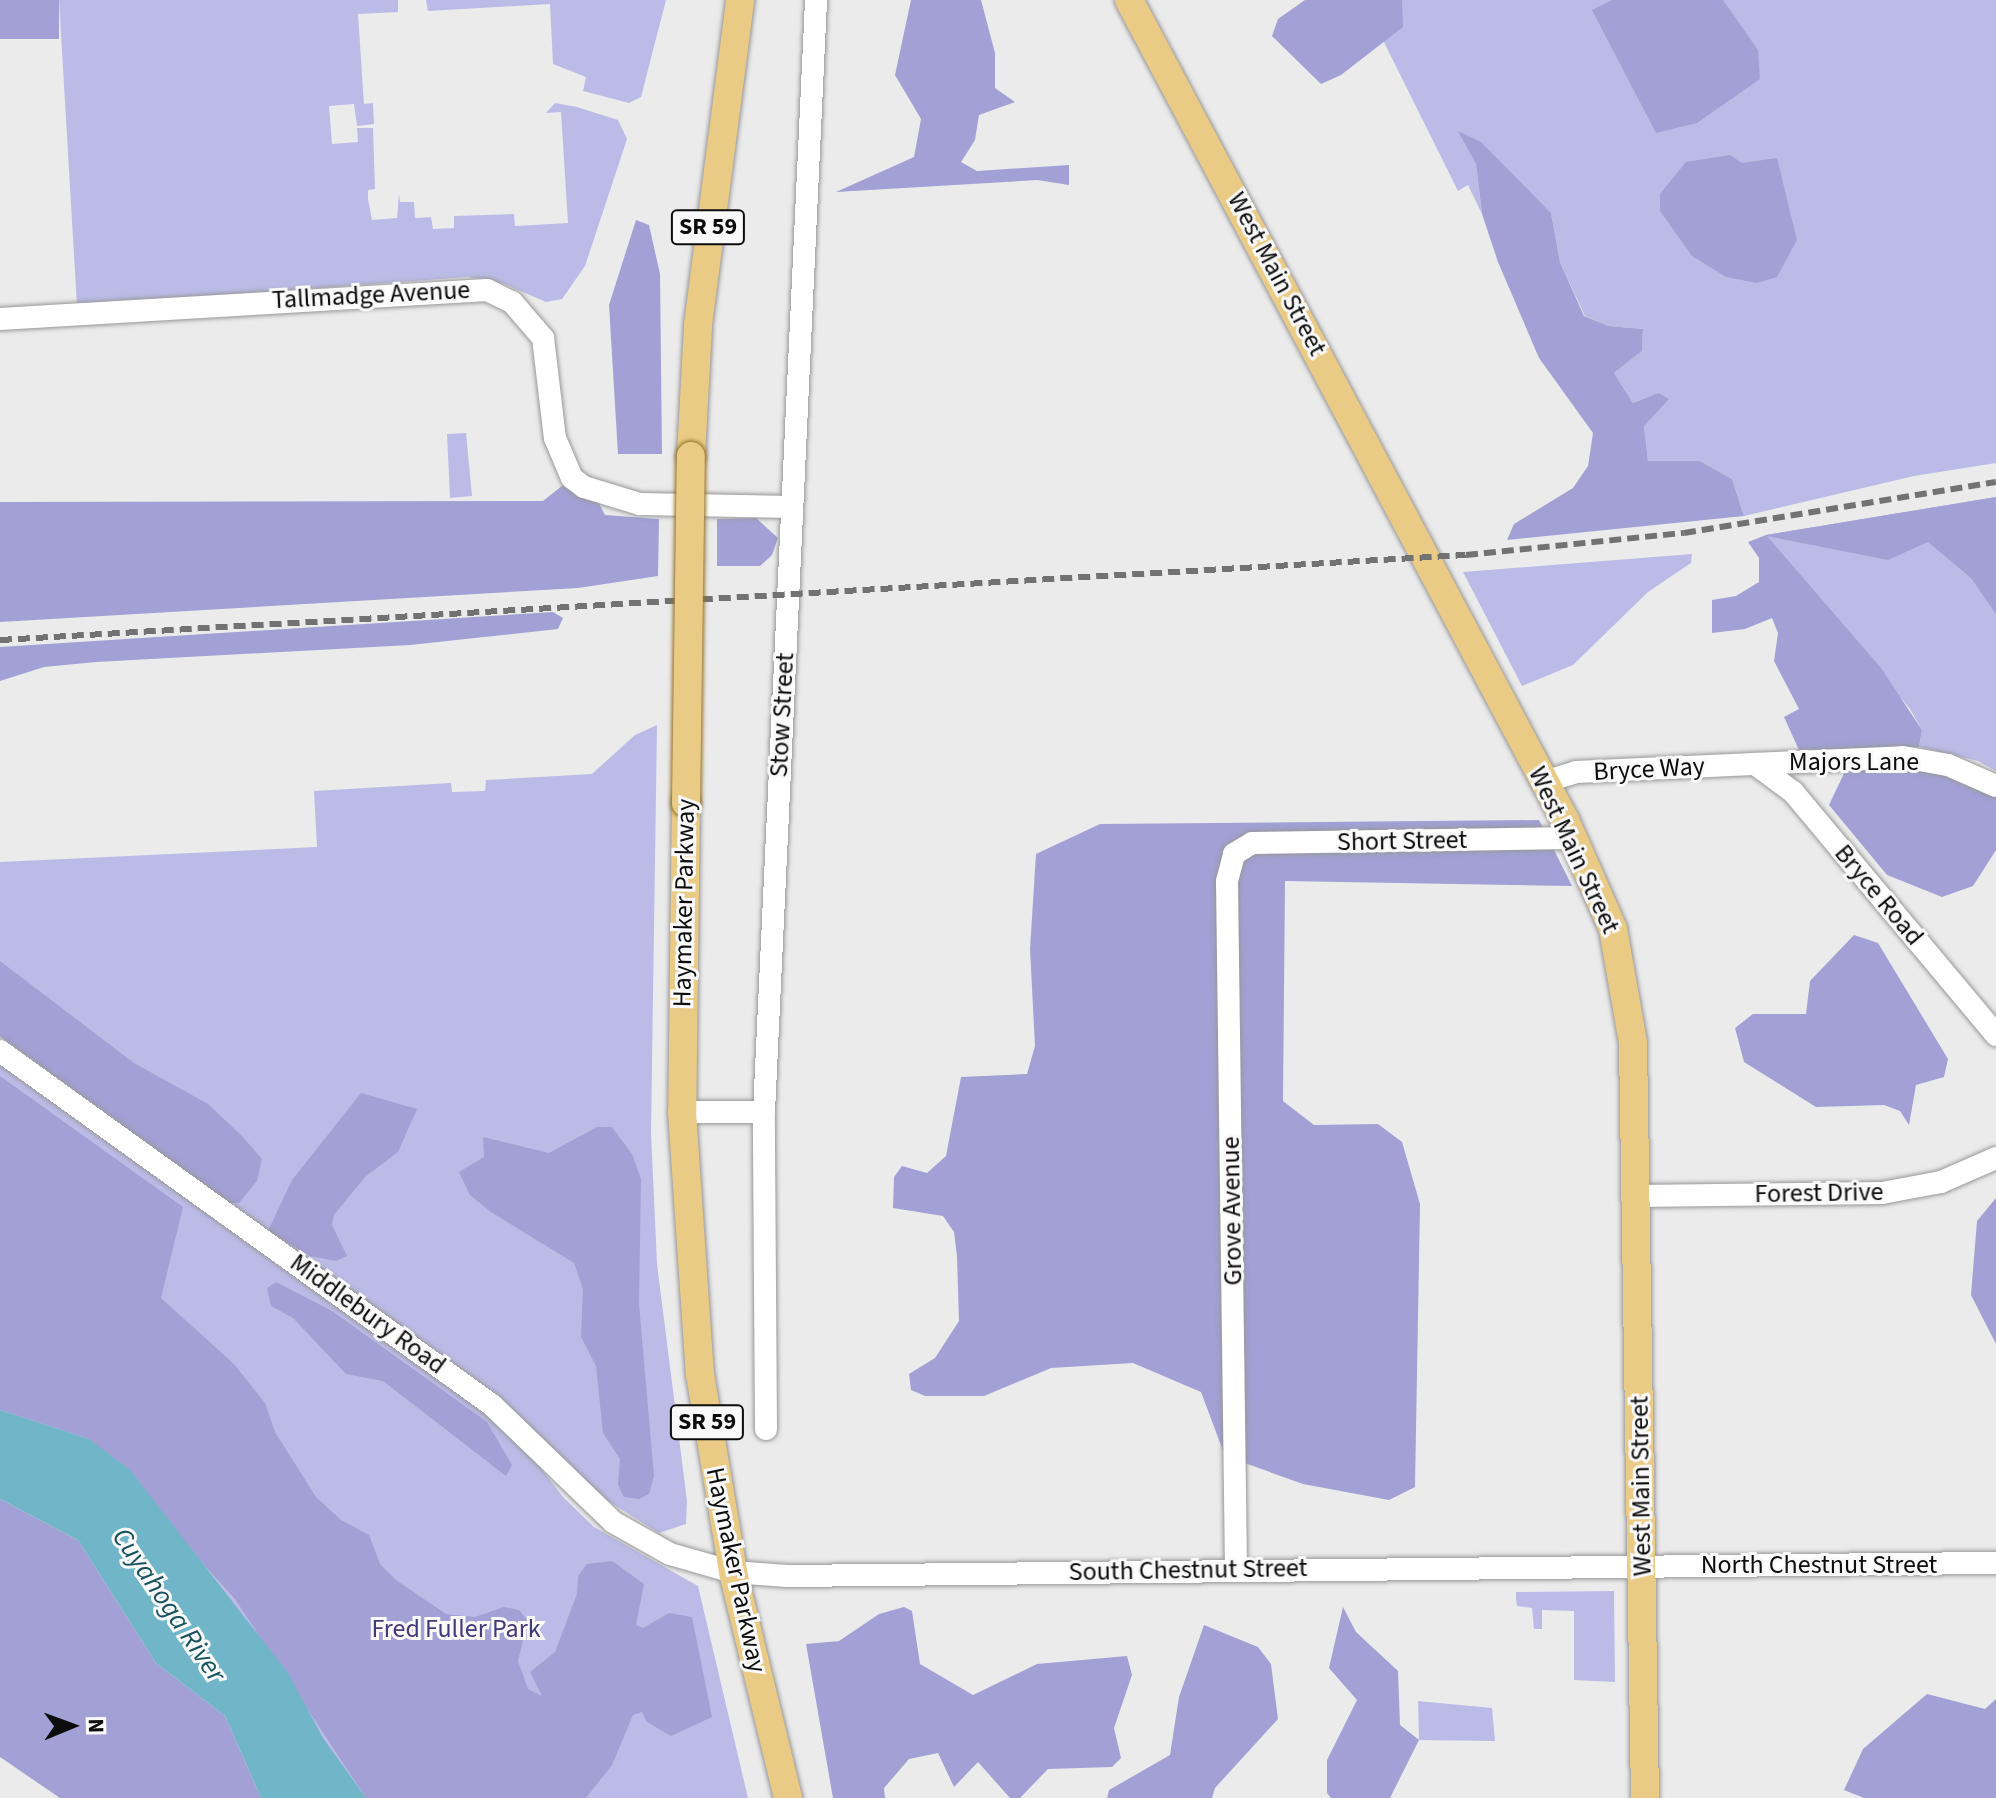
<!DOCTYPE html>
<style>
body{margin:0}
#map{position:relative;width:1996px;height:1798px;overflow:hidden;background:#ebebec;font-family:"Source Sans 3",sans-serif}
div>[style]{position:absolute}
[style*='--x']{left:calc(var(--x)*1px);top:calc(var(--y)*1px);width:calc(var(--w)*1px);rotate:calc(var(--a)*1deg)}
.green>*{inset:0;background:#bcbbe7}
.forest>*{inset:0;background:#a2a0d4;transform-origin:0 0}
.water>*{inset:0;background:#71b6c8}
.roads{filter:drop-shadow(0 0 2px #989899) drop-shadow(0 0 2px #989899)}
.minor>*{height:22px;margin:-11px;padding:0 11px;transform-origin:11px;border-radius:11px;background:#fff}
.major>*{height:28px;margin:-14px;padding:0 14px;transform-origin:14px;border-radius:14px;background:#eacb86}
.rail>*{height:6px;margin-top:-3px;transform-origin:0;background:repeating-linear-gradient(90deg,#727272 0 12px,transparent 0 18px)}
.bridges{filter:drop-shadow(0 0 2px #937227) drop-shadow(0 0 2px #937227)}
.major-bridge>*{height:28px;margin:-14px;padding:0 14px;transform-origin:14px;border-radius:14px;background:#eacb86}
span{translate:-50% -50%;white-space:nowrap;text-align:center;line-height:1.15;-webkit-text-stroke:6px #f9f9fa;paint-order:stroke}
.shield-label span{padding:2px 6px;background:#f9f9fa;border:2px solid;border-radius:6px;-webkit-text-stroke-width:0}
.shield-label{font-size:24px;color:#0c0c0c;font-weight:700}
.street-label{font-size:26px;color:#0c0c0c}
.park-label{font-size:26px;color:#423979}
.water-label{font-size:28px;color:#16515f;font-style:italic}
.north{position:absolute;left:32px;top:1686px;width:80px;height:80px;-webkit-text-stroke:6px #f9f9fa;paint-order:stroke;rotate:89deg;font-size:22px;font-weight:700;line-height:32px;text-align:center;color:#0c0c0c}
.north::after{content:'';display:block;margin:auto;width:28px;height:36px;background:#0c0c0c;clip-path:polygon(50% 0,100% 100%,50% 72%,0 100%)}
</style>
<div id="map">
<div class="green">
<div style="clip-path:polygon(59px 0,398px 0,398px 12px,358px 14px,364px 104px,373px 103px,374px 124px,357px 126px,354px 104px,329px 106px,332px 144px,358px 142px,357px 128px,373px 128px,375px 189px,368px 190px,368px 199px,372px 220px,397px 218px,399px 194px,400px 202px,414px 202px,415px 218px,431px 217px,433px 229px,454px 228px,454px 216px,514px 214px,515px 226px,568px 223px,561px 112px,546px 113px,555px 103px,577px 107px,618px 120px,627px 139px,585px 266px,562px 299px,546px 302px,502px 283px,468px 277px,77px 306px)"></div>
<div style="clip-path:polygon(426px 0,666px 0,641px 97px,629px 103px,583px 91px,586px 77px,553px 64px,550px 4px,428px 11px)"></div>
<div style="clip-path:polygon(1363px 0,1996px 0,1996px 463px,1914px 476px,1744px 516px,1732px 479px,1700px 461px,1648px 461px,1644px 426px,1658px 393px,1633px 403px,1614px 373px,1642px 351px,1643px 329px,1609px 326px,1585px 316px,1560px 262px,1551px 213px,1460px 133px,1476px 164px,1482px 214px,1468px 185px,1458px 191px)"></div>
<div style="clip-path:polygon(466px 433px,472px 496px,450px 498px,447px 434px)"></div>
<div style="clip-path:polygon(1996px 497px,1996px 771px,1978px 761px,1919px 747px,1922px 730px,1910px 709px,1766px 535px)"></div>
<div style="clip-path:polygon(1692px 554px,1691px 563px,1648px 592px,1573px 665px,1522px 686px,1463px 572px)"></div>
<div style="clip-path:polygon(657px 725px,651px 1133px,657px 1264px,687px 1501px,686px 1524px,659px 1533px,605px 1499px,489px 1390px,0 1037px,0 862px,317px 847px,314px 791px,451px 783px,452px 792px,485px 791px,486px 780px,592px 774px,635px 735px)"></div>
<div style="clip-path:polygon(0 1063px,474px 1405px,524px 1446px,563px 1497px,594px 1527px,698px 1586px,748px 1798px,366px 1798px,89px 1439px,0 1410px)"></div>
<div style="clip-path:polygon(1614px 1591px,1615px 1682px,1574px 1680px,1574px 1611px,1542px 1610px,1542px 1629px,1534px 1629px,1532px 1608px,1517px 1606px,1516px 1600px,1516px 1592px)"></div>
<div style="clip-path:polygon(1418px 1701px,1492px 1708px,1495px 1741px,1419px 1740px)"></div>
</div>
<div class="forest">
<div style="left:0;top:0;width:59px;height:39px"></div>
<div style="clip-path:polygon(911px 0,981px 0,995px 53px,995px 88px,1015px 102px,979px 115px,975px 140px,961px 162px,977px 171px,1069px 165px,1069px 185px,1037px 180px,836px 192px,914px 157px,921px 119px,895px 75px)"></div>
<div style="clip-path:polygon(1305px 0,1402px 0,1403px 27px,1341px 75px,1321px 84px,1272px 36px,1278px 19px)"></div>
<div style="clip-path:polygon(1612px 0,1723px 0,1758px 50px,1760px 79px,1697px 123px,1656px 133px,1592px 10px)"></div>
<div style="clip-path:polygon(1458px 131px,1481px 142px,1551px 213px,1560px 262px,1584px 316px,1609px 326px,1643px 329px,1642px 351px,1614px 373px,1633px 403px,1658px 393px,1669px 399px,1644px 426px,1648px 461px,1700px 461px,1732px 479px,1744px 516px,1507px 540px,1514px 524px,1573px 488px,1588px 466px,1593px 433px,1539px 358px,1498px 262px,1482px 214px,1476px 164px)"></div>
<div style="clip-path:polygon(1730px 155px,1742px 163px,1777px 158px,1797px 240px,1777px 277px,1757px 283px,1726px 277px,1692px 256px,1660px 211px,1660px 194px,1686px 162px)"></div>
<div style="clip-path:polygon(636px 220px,649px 225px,660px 274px,662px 454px,618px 454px,609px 305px)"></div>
<div style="clip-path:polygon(572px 478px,593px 492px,605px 515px,659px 519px,658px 576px,578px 588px,0 622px,0 502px,543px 501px)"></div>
<div style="clip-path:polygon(1996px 497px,1996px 614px,1971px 578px,1928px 542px,1888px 560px,1767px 536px,1881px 668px,1922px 730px,1919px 747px,1799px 750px,1784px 717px,1799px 709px,1774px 661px,1778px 633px,1772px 618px,1745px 629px,1712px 633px,1712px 600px,1736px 596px,1759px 582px,1759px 558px,1748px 542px,1766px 535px)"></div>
<div style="clip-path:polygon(756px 518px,778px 538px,772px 555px,760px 566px,717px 566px,717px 519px)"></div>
<div style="clip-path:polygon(553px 612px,563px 618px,558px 629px,410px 645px,96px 662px,44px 667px,0 681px,0 647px)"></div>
<div style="clip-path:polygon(1849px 763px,1947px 774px,1996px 795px,1996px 850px,1973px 886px,1942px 897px,1887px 875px,1829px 805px)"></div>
<div style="clip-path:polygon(1539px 820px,1572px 886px,1285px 881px,1283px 1101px,1314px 1125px,1378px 1124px,1402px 1142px,1420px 1204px,1415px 1487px,1389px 1500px,1303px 1484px,1225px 1456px,1201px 1392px,1133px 1363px,1051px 1368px,984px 1396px,925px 1396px,911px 1390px,909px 1374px,935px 1358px,959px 1321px,957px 1256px,954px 1232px,943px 1216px,893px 1208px,894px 1177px,902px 1166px,927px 1173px,946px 1156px,961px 1077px,1027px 1074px,1035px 1046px,1030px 949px,1036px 854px,1100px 824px)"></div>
<div style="clip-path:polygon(1854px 935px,1878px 943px,1948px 1059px,1944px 1077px,1916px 1085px,1909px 1125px,1900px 1111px,1884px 1105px,1816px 1107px,1744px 1062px,1735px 1028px,1753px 1014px,1806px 1014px,1810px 981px)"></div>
<div style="clip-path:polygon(0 961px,134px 1063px,208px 1104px,242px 1136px,262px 1159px,257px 1181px,239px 1203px,229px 1203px,0 1036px)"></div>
<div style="clip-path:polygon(0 1076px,183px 1207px,161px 1298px,234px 1364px,265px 1403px,275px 1432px,316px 1497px,341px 1520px,369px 1535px,380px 1564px,396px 1580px,446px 1614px,475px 1617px,504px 1607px,519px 1610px,528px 1621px,518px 1661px,528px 1689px,542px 1696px,530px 1672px,555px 1652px,577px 1594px,578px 1576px,587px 1564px,612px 1561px,644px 1584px,636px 1625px,643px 1628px,669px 1613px,692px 1617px,712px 1717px,671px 1736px,647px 1722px,642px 1712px,633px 1715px,612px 1765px,586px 1798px,366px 1798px,235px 1599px,89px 1439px,0 1410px)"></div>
<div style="clip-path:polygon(361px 1093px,417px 1109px,398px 1152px,365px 1177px,334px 1215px,332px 1225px,347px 1256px,336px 1261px,310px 1256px,268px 1231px,292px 1180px)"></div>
<div style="clip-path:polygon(597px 1127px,612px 1127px,632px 1154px,641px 1179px,639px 1304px,654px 1476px,649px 1494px,639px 1499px,624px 1497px,618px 1485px,620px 1459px,603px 1433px,596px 1366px,581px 1337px,583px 1289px,574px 1263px,491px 1212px,470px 1195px,459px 1172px,484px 1157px,483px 1137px,549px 1153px)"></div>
<div style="clip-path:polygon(1996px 1198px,1996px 1344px,1971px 1295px,1977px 1221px)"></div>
<div style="clip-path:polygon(276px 1282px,332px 1311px,487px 1422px,512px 1465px,506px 1476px,383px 1381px,346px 1374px,293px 1318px,271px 1306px,267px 1288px)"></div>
<div style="clip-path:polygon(0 1499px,78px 1540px,156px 1663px,225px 1716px,261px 1798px,60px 1798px,0 1757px)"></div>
<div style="clip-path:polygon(904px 1607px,912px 1611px,920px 1664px,973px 1695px,1037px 1664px,1127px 1656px,1132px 1675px,1114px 1728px,1121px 1758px,1112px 1767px,1048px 1769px,1020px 1798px,1010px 1798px,978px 1762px,954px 1787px,938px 1753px,909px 1759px,884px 1788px,885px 1798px,833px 1798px,806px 1644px,839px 1641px,879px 1614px)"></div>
<div style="clip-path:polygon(1343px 1607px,1356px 1632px,1398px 1671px,1400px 1725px,1419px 1740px,1390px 1798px,1331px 1798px,1327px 1793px,1327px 1760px,1357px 1700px,1329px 1668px)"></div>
<div style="clip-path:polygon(1204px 1625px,1258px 1647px,1271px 1664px,1278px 1719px,1215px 1788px,1212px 1798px,1107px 1798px,1109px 1790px,1170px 1755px,1179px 1697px)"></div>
<div style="clip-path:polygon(1927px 1694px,1985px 1709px,1996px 1699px,1996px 1798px,1864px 1798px,1844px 1790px,1863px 1749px)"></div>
</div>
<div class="water">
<div style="clip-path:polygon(0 1410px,89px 1439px,130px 1470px,288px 1673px,323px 1738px,366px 1798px,261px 1798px,225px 1716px,156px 1663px,78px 1540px,0 1499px)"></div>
</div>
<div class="roads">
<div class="minor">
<div style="--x:0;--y:319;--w:488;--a:-3.4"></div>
<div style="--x:487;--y:290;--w:28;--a:26"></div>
<div style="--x:512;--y:302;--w:48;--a:49.3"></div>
<div style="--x:543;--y:338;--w:101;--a:83.2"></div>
<div style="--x:555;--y:438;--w:43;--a:67"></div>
<div style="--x:572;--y:478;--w:15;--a:37"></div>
<div style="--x:584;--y:487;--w:59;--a:16.9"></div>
<div style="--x:640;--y:504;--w:152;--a:1.1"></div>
<div style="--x:1755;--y:764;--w:47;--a:36.4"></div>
<div style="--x:1793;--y:792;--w:317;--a:50.1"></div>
<div style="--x:1544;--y:782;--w:34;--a:-17"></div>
<div style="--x:1576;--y:772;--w:327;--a:-2.6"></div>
<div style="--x:1903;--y:757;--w:46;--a:10.1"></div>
<div style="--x:1948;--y:765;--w:52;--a:23.6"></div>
<div style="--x:0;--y:1051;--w:606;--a:35.74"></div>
<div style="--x:492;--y:1405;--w:168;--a:44"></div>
<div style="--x:613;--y:1522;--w:65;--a:29.3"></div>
<div style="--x:670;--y:1554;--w:66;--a:15.9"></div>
<div style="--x:733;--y:1572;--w:54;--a:4.2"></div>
<div style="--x:787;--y:1576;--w:1209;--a:-0.62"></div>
<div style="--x:682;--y:1112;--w:82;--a:0"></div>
<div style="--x:1636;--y:1196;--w:246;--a:-0.7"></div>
<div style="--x:1882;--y:1193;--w:60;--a:-10.6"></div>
<div style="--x:1941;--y:1182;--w:60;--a:-23.6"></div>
<div style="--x:766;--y:1429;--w:317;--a:-90.4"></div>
<div style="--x:764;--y:1112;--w:1113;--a:-87.32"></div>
<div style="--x:1236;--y:1569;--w:688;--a:-90.75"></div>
<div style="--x:1227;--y:881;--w:28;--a:-75"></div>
<div style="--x:1234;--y:854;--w:21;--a:-31"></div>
<div style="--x:1252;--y:843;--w:321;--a:-0.9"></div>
</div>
<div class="major">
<div style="--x:1129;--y:0;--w:929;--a:62"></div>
<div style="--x:1565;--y:820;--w:119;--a:66.2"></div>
<div style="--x:1613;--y:929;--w:116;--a:80"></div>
<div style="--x:1633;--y:1043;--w:755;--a:89.09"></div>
<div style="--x:691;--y:456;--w:131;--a:-86.9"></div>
<div style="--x:698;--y:325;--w:328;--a:-82.6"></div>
<div style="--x:686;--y:803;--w:309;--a:90.7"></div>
<div style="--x:682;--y:1112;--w:263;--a:86.1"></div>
<div style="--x:700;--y:1374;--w:201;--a:80.5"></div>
<div style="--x:733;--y:1572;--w:233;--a:76.3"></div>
</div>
</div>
<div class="rail">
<div style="--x:0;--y:640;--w:1468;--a:-3.32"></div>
<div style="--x:1466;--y:555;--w:219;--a:-5.8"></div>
<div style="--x:1684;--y:533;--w:316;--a:-9.3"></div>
</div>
<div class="bridges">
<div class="major-bridge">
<div style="--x:686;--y:803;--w:347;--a:-89.2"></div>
</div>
</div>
<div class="shield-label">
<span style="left:708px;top:227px">SR 59</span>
<span style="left:707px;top:1422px">SR 59</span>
</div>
<div class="street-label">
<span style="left:1277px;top:274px;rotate:62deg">West Main Street</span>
<span style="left:371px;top:295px;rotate:-3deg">Tallmadge Avenue</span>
<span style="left:782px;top:715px;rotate:-87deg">Stow Street</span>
<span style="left:1854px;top:762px">Majors Lane</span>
<span style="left:1649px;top:769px;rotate:-3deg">Bryce Way</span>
<span style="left:1402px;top:841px;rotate:-1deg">Short Street</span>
<span style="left:1574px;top:850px;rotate:65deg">West Main Street</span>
<span style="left:1879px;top:895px;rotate:50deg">Bryce Road</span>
<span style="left:684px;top:903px;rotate:-89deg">Haymaker Parkway</span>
<span style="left:1819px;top:1193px;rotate:-1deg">Forest Drive</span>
<span style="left:1232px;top:1211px;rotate:-91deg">Grove Avenue</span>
<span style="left:368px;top:1314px;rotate:36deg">Middlebury Road</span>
<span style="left:1641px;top:1486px;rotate:-91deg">West Main Street</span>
<span style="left:1819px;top:1565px">North Chestnut Street</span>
<span style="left:736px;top:1570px;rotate:78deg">Haymaker Parkway</span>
<span style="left:1188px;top:1570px;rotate:-1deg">South Chestnut Street</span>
</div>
<div class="park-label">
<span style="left:456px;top:1629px">Fred Fuller Park</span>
</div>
<div class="water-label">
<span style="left:169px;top:1605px;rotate:56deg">Cuyahoga River</span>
</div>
<div class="north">N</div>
</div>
